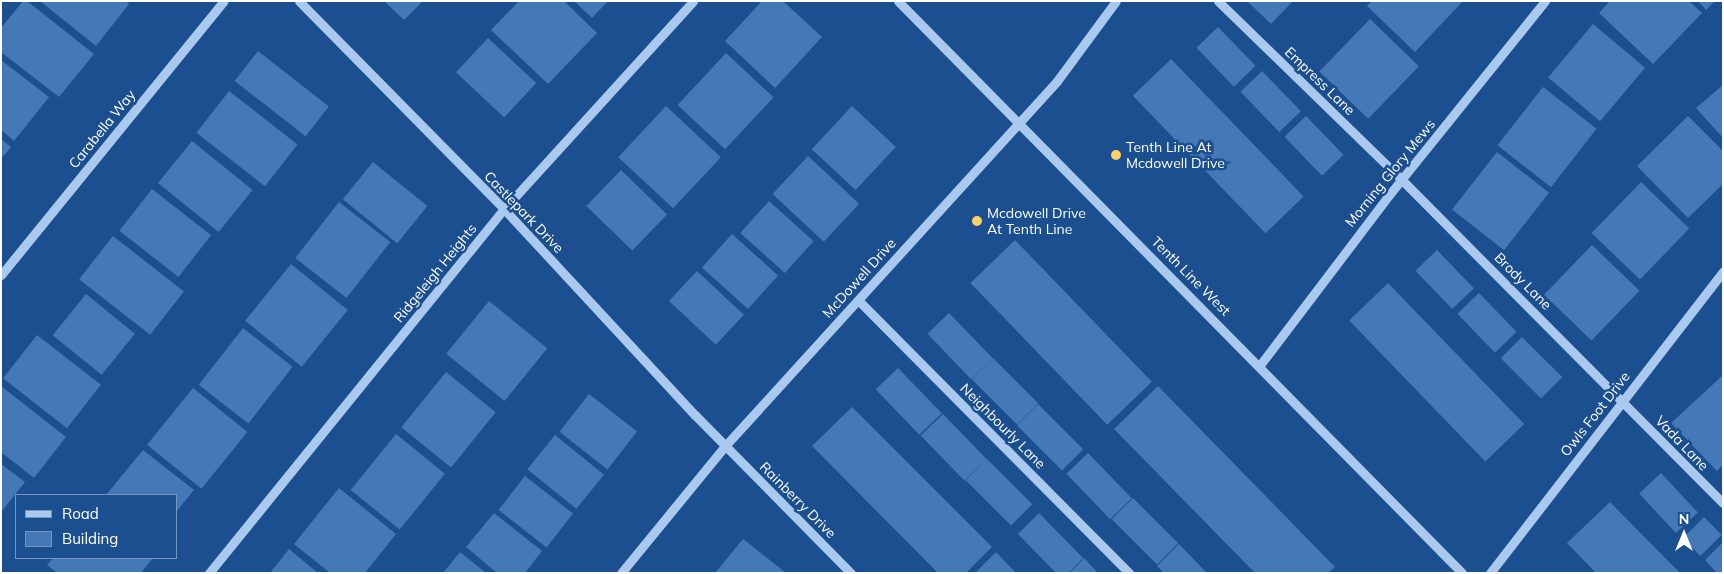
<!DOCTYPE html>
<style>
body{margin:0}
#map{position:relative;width:1724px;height:574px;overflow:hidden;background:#1b4f8f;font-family:Mulish,sans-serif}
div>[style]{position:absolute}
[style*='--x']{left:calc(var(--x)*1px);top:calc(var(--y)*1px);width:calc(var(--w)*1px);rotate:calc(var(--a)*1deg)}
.building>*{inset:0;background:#4478b7;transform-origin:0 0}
.minor>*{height:9px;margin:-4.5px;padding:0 4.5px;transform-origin:4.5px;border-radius:4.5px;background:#a9c9ee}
.dots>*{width:14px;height:14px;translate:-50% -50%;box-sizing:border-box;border:2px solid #1b4f8f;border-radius:50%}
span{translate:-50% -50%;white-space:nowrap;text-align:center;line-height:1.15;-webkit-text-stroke:5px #1b4f8f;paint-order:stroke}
.street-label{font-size:14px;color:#fff}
.poi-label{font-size:14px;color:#fff}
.left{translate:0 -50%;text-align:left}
.frame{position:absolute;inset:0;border:2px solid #fff;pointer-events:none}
.legend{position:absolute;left:15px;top:494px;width:162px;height:65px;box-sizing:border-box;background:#1b4f8f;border:1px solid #7695bc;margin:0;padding:6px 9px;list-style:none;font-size:15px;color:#fff}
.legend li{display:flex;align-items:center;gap:10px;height:25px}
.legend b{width:25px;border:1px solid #7695bc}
.north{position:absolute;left:1659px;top:509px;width:50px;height:50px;-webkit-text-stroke:4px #1b4f8f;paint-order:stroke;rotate:0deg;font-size:14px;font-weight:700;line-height:20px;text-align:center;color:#fff}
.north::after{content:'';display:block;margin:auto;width:18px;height:22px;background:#fff;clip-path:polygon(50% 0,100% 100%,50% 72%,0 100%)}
</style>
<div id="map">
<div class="building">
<div style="clip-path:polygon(23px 1px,27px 1px,94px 54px,59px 97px,1px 52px,1px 28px)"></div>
<div style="clip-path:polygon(40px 1px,126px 1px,129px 4px,96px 46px)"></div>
<div style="clip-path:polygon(384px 1px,423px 1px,404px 20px)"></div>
<div style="clip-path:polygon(519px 1px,564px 1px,597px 33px,548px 84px,491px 30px)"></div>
<div style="clip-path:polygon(574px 1px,608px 1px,592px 18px)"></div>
<div style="clip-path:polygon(762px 1px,783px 1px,822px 37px,775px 88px,725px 41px)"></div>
<div style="clip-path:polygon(1247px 1px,1293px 1px,1271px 24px)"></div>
<div style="clip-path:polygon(1372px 1px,1463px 1px,1415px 52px,1367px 6px)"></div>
<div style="clip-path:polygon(1610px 1px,1689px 1px,1702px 13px,1653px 64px,1599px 13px)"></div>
<div style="clip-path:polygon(1698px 1px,1715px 1px,1706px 10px)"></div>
<div style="left:1370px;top:19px;width:68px;height:73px;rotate:44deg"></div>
<div style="left:1593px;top:24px;width:68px;height:70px;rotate:40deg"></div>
<div style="left:1218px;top:27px;width:54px;height:30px;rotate:46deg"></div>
<div style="left:488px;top:38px;width:66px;height:47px;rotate:43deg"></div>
<div style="left:258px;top:51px;width:90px;height:38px;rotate:38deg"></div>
<div style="left:726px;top:53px;width:65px;height:71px;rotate:43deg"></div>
<div style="left:1171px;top:59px;width:191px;height:53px;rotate:46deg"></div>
<div style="clip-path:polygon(1px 60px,49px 97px,14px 141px,1px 130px)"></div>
<div style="left:1262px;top:71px;width:56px;height:30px;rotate:46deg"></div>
<div style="clip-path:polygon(1723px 85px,1723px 138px,1696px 108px)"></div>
<div style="left:1543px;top:87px;width:68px;height:74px;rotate:38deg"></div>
<div style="left:229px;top:91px;width:87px;height:53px;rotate:38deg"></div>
<div style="left:666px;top:106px;width:75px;height:70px;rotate:43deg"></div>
<div style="left:852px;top:106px;width:60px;height:59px;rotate:43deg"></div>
<div style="left:1306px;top:116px;width:54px;height:30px;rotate:46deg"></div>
<div style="clip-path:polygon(1688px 116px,1723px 151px,1723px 184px,1688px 218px,1637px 166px)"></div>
<div style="clip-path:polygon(1px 139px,11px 147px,1px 159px)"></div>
<div style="left:192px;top:141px;width:78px;height:54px;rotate:39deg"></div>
<div style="left:1497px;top:152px;width:66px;height:73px;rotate:38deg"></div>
<div style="left:808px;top:156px;width:70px;height:52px;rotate:43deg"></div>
<div style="left:373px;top:162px;width:70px;height:48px;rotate:39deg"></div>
<div style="left:621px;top:170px;width:64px;height:50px;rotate:44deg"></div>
<div style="left:1641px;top:182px;width:67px;height:71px;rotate:44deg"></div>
<div style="left:152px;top:189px;width:75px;height:53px;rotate:38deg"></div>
<div style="left:769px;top:201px;width:60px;height:43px;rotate:42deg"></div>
<div style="left:339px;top:202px;width:65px;height:71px;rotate:38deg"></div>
<div style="left:732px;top:234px;width:62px;height:45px;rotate:42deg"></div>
<div style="left:113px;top:236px;width:90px;height:55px;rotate:38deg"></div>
<div style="left:1015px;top:240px;width:197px;height:62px;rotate:46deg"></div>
<div style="left:1592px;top:245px;width:66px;height:69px;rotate:44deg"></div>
<div style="left:1437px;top:250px;width:53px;height:30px;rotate:46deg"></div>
<div style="left:291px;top:264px;width:73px;height:73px;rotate:39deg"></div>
<div style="left:697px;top:271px;width:64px;height:41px;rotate:43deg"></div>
<div style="left:1388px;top:283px;width:196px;height:54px;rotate:46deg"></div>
<div style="left:1479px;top:293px;width:54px;height:30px;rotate:46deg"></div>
<div style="left:86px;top:294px;width:63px;height:53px;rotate:39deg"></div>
<div style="left:489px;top:301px;width:75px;height:68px;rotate:39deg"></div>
<div style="left:949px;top:313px;width:63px;height:30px;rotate:46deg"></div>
<div style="left:243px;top:328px;width:63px;height:72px;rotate:38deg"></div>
<div style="left:37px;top:335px;width:81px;height:55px;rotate:38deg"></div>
<div style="left:1522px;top:337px;width:57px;height:30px;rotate:45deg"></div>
<div style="left:993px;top:358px;width:64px;height:30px;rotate:45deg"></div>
<div style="left:898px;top:368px;width:63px;height:31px;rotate:46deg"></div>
<div style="left:446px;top:372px;width:64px;height:71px;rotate:39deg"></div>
<div style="clip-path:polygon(1722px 376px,1723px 465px,1717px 471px,1671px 423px)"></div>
<div style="clip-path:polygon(1px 386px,66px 437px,34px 478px,1px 452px)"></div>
<div style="clip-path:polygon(1158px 386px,1335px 567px,1328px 573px,1255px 573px,1114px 429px)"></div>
<div style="left:193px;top:388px;width:70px;height:73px;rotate:39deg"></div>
<div style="left:589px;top:394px;width:61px;height:48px;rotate:38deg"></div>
<div style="left:1038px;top:404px;width:64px;height:30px;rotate:45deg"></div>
<div style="clip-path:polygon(852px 407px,992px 547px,966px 573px,938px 573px,812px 446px)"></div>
<div style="left:943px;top:414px;width:63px;height:31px;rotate:46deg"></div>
<div style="left:396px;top:434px;width:63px;height:72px;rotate:39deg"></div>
<div style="left:555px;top:435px;width:63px;height:44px;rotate:39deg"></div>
<div style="clip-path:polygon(143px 450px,194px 490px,176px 512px,176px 495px,106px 495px)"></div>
<div style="left:1088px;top:453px;width:63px;height:30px;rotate:46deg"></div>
<div style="left:987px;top:459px;width:64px;height:30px;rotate:45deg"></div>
<div style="clip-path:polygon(1px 464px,25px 482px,1px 512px)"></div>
<div style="left:1661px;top:473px;width:54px;height:30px;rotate:47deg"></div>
<div style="left:525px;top:476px;width:61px;height:43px;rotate:38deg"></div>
<div style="clip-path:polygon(339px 488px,396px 534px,365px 573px,330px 573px,294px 544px)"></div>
<div style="left:1133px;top:498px;width:64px;height:30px;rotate:45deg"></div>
<div style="clip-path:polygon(1610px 502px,1680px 573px,1596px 573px,1567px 543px)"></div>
<div style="clip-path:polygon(494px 513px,542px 551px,525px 573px,497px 573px,466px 547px)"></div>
<div style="clip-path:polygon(1039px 513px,1083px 558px,1069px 573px,1056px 573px,1018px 534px)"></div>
<div style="left:1704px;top:517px;width:25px;height:30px;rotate:45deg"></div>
<div style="clip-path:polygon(743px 539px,786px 573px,715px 573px)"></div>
<div style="clip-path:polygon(1723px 542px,1723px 573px,1717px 573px,1705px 560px)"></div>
<div style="clip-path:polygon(1179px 544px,1207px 573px,1164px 573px,1157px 566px)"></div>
<div style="clip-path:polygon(289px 549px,318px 573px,270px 573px)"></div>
<div style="clip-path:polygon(460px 552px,486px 573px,443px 573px)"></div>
<div style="clip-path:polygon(996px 552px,1016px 573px,975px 573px)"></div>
<div style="clip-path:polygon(53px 558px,153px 558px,141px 573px,57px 573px,47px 565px)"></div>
<div style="clip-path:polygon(1084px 558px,1098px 573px,1070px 573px)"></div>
</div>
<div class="minor">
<div style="--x:299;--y:1;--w:292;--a:45.4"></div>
<div style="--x:504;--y:209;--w:281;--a:47.2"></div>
<div style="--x:695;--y:415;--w:222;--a:45.4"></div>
<div style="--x:898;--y:1;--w:803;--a:45.4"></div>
<div style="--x:1218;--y:1;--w:258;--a:44.2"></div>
<div style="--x:1403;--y:181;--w:454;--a:45.2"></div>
<div style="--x:1;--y:275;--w:353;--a:-50.9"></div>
<div style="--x:858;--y:300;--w:385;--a:45.2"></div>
<div style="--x:1260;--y:365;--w:213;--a:-52.8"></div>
<div style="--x:1389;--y:195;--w:249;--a:-51.2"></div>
<div style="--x:209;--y:573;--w:469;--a:-51"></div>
<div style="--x:504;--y:209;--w:281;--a:-47.7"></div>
<div style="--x:621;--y:573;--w:164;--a:-50.7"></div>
<div style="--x:725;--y:446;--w:493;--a:-47.7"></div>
<div style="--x:1057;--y:81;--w:99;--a:-53.6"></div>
<div style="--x:1490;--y:573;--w:381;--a:-52.3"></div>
</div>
<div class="dots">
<div style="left:1116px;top:155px;background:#ffd166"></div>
<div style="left:977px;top:221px;background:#ffd166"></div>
</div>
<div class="street-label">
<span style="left:1320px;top:81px;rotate:44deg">Empress Lane</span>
<span style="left:102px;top:129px;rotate:-51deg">Carabella Way</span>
<span style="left:1390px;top:173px;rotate:-51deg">Morning Glory Mews</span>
<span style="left:524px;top:212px;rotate:46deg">Castlepark Drive</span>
<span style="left:435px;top:273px;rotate:-51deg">Ridgeleigh Heights</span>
<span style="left:1191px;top:276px;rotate:45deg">Tenth Line West</span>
<span style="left:859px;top:278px;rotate:-48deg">McDowell Drive</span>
<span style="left:1523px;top:281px;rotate:45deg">Brody Lane</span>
<span style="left:1595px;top:414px;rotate:-52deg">Owls Foot Drive</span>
<span style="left:1003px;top:426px;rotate:45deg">Neighbourly Lane</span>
<span style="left:1682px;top:443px;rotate:46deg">Vada Lane</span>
<span style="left:798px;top:500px;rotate:45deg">Rainberry Drive</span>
</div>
<div class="poi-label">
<span class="left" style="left:1126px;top:155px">Tenth Line At<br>Mcdowell Drive</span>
<span class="left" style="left:987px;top:221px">Mcdowell Drive<br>At Tenth Line</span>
</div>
<div class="frame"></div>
<ul class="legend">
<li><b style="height:6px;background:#a9c9ee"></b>Road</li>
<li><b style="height:14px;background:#4478b7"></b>Building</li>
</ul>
<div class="north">N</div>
</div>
